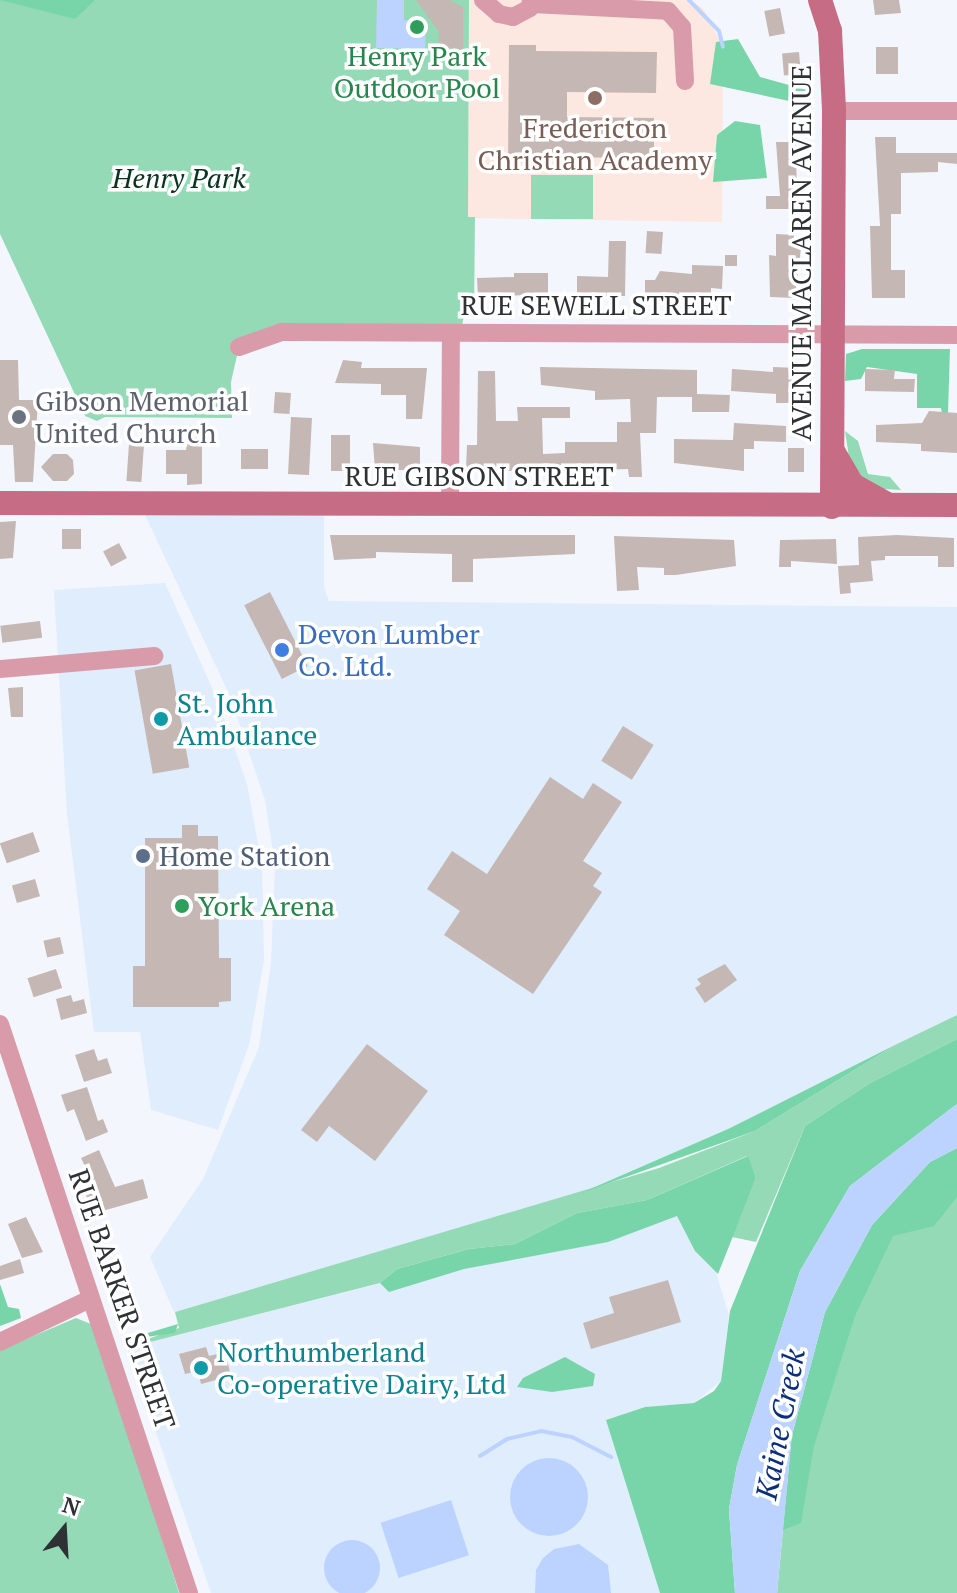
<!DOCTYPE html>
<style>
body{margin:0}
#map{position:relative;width:957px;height:1593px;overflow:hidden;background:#f3f7fd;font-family:"PT Serif",serif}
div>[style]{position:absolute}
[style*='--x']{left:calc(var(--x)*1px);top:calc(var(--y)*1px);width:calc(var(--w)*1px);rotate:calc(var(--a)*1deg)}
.built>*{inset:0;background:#e0edfd}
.education>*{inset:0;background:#fce8e0}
.green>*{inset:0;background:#95dab7;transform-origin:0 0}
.forest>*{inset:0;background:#78d5a9}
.water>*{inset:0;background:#bbd3fe;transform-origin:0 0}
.round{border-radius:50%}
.stream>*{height:4px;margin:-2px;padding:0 2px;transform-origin:2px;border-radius:2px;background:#bbd3fe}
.building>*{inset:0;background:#c4b7b4;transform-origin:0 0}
.street>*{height:18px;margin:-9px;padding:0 9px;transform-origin:9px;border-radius:9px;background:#d99baa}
.secondary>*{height:24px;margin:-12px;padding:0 12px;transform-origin:12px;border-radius:12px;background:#c66d85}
.dots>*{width:22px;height:22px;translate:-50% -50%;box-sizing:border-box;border:4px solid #fff;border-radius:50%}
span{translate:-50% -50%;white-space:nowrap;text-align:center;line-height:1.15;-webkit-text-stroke:7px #fff;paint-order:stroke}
.leisure-label{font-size:28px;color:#27864d}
.left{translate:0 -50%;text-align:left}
.education-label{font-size:28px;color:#785e54}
.park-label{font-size:28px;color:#093322;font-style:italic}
.street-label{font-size:28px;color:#2f3235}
.worship-label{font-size:28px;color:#5b616d}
.shop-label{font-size:28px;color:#366cbe}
.culture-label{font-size:28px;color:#0d838f}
.service-label{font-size:28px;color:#4e5e75}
.water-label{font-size:30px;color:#0b2f7e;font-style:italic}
.north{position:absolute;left:24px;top:1489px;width:80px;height:80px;-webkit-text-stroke:6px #fff;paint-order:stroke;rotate:18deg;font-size:22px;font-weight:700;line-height:32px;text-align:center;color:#2f3235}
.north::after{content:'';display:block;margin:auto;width:28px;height:36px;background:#2f3235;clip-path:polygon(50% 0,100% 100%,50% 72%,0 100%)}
</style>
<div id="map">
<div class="built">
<div style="clip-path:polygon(324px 514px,324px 587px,329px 601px,957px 607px,957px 1015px,728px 1129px,581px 1193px,174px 1312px,150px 1257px,203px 1179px,259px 1047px,271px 963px,275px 865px,265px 800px,230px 696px,145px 515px)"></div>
<div style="clip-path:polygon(165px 583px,218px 701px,247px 784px,262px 865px,264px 960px,249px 1045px,218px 1130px,151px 1110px,140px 1032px,94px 1032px,67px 814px,54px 590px)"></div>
<div style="clip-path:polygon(691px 1191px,729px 1315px,721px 1381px,694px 1403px,645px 1407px,606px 1420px,660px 1593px,211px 1593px,127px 1348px,507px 1251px)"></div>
</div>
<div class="education">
<div style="clip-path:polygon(469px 0,689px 0,703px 8px,723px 47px,722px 222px,468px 218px)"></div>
</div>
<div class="green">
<div style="clip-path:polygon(0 0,469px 0,468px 217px,475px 217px,474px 316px,464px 316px,462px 325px,282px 332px,239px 347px,231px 382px,232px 418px,105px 417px,97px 421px,85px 416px,0 234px)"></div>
<div style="left:531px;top:175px;width:62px;height:44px"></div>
<div style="clip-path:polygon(845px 431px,858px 441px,868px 474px,890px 477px,901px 490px,867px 488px,850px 464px)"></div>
<div style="clip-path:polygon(957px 1015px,957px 1039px,870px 1083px,805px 1126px,756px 1242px,732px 1237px,756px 1178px,747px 1156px,647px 1200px,577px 1213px,515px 1244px,469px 1249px,397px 1269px,380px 1283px,127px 1348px,124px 1340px,142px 1341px,179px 1328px,175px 1312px,659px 1168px,755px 1131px,897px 1044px)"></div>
<div style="clip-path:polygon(957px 1172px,957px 1593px,777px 1593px,792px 1435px,865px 1270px,909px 1215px)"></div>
<div style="clip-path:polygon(76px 1318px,91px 1324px,100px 1344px,179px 1593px,0 1593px,0 1350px)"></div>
</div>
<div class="forest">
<div style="clip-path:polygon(0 0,95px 0,75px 19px)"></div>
<div style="clip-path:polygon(738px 39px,760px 77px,814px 92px,808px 105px,710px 84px,716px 42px)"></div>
<div style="clip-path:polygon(735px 121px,760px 125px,767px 178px,713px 182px,717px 135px)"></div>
<div style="clip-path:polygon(862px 349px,950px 349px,947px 444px,941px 408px,917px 408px,917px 374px,867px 367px,861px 379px,845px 381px,846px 354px)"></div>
<div style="clip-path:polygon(957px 1039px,957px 1104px,850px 1186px,800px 1271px,737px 1465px,729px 1509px,735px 1593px,660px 1593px,606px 1420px,645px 1407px,694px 1403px,714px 1391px,721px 1381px,730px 1311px,805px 1126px,870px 1083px)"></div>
<div style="clip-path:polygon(897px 1044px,755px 1131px,581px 1193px,728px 1129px)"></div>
<div style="clip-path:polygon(957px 1148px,957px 1197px,934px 1226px,893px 1236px,855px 1316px,814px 1446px,801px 1523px,783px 1530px,792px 1435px,825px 1312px,872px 1225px,930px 1162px)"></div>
<div style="clip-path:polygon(748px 1156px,756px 1178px,718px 1274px,695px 1251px,677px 1216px,608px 1242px,464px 1269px,389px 1292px,380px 1283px,397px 1269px,469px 1249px,515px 1244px,577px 1213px,647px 1200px)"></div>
<div style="clip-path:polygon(0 1284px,8px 1307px,19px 1309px,21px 1318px,0 1326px)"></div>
<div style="clip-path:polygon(178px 1324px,175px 1333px,124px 1340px)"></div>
<div style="clip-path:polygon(565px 1357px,595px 1374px,593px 1386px,552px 1392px,517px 1387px,523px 1378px)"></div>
</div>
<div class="water">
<div style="clip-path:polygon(377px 0,404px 0,404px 20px,426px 21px,425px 49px,376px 48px)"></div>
<div style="clip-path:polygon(957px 1104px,957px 1148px,930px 1162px,872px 1225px,825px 1312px,792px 1435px,777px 1593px,735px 1593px,729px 1509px,737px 1465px,800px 1271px,850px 1186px)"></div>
<div class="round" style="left:510px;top:1458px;width:78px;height:78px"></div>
<div style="left:451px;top:1500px;width:58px;height:74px;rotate:72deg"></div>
<div class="round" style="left:324px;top:1540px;width:56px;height:56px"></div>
<div style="clip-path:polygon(579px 1544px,608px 1565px,611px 1593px,535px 1593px,536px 1570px,543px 1558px,554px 1549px)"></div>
</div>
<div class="stream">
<div style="--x:689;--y:0;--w:43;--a:45.9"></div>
<div style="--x:719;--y:31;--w:16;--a:76"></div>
<div style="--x:480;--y:1456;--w:32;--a:-32"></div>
<div style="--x:507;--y:1439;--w:35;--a:-13"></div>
<div style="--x:541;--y:1431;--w:32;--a:11"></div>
<div style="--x:572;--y:1437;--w:44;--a:27.1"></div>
</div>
<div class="building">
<div style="clip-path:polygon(416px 0,449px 0,463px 7px,463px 49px,438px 48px,439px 32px)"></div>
<div style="clip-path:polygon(873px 0,899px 0,901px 13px,875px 15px)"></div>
<div style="left:780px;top:8px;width:26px;height:16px;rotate:79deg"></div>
<div style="clip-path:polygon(509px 45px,536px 45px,536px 51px,657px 52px,656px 93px,567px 92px,567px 117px,654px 118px,654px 158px,533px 157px,533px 163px,508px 162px)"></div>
<div style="left:876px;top:47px;width:22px;height:27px"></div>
<div style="left:799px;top:52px;width:22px;height:17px;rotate:85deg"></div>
<div style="clip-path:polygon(875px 137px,896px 137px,896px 153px,957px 153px,957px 164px,938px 162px,938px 172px,901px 173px,901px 214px,891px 214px,891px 270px,905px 270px,905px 298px,872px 298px,870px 226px,880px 226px)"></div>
<div style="clip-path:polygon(776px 142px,796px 142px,797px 209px,766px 209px,766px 196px,780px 196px)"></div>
<div style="left:647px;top:231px;width:16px;height:22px;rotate:4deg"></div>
<div style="clip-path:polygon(776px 234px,794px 235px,794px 248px,801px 248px,795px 298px,770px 297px,769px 255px,776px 256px)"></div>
<div style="clip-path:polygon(609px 241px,626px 241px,625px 296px,577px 295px,577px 276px,608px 277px)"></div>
<div style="left:725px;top:255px;width:12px;height:11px"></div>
<div style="clip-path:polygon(692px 265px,723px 266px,722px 289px,711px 288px,711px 299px,645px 297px,645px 280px,655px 280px,660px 271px,692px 274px)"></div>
<div style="clip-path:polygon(514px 273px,548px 273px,548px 294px,478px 297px,477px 278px,514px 277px)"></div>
<div style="clip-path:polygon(0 360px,18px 360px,19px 400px,38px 400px,33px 482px,15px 482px,13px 445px,0 445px)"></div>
<div style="clip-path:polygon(343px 360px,362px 362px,361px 368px,427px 368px,422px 419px,406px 419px,406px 395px,381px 395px,381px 384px,335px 383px)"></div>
<div style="clip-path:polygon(540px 367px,697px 370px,697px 394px,730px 395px,729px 412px,692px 412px,692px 397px,657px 397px,656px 433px,640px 433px,642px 477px,629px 477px,628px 469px,600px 470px,600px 466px,558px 465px,558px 471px,539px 472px,466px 469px,467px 445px,477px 445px,478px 371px,495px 371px,496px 421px,518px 421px,517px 407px,570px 407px,570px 418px,542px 418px,543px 454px,565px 453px,565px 442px,617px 442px,617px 422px,631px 422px,630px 399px,595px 400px,595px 391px,541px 385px)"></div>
<div style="clip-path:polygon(773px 367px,797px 368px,796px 403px,776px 403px,776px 394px,731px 391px,732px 369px,773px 372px)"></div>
<div style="clip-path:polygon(865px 369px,895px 370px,894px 379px,915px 379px,914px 392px,865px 391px)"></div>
<div style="left:275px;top:392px;width:16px;height:21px;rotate:4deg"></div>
<div style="clip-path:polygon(929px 411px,957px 413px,957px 453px,921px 451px,921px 444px,876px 442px,876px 425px,922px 423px)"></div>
<div style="left:291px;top:417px;width:21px;height:57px;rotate:3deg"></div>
<div style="clip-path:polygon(734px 423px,786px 426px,786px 442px,754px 441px,754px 449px,744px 449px,744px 471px,674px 463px,674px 439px,733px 440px)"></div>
<div style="clip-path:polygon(190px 426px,202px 426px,202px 484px,187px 485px,187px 474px,166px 474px,166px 450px,186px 450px)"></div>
<div style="left:331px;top:435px;width:19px;height:36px"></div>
<div style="clip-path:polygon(373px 443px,420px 447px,420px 470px,375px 470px)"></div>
<div style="left:129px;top:444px;width:15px;height:37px;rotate:4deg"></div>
<div style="left:788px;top:448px;width:16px;height:24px"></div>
<div style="left:241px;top:449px;width:27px;height:20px"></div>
<div style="clip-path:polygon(53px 454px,67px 454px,73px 460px,74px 474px,67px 481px,53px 481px,41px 467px)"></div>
<div style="clip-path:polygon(16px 521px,13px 558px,0 559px,0 522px)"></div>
<div style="left:62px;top:529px;width:19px;height:20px"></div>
<div style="clip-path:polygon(330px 535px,575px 535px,575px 554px,473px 559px,473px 582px,452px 582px,452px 554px,376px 552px,376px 558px,334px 560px)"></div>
<div style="clip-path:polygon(897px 535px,954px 538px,954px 567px,938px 567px,938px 556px,885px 556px,885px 560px,871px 561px,873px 581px,850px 583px,851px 593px,840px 594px,838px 566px,859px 565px,858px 537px)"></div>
<div style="clip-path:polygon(614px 536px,734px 540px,736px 566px,676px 575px,664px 575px,664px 568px,637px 567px,639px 590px,617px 591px)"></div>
<div style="clip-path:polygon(836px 539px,837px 564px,791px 561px,791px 567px,779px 567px,780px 540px)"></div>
<div style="left:119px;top:543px;width:17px;height:18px;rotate:62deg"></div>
<div style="left:270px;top:592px;width:83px;height:29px;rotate:63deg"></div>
<div style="left:40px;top:621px;width:17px;height:40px;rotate:83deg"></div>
<div style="left:171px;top:664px;width:105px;height:37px;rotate:80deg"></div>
<div style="clip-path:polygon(23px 687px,23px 717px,11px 717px,8px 688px)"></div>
<div style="left:623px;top:726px;width:36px;height:41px;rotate:32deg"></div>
<div style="clip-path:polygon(550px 777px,583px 799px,593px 783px,622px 802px,583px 861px,602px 873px,593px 886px,602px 892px,533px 994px,444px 935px,460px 911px,427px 889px,452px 851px,487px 874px)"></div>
<div style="clip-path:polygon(182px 825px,198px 825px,198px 836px,218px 836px,219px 958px,231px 958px,231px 1001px,219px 1002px,219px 1007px,133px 1007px,133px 966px,145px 966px,145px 838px,182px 838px)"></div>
<div style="left:33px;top:832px;width:21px;height:35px;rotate:71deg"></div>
<div style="left:35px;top:879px;width:18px;height:24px;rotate:74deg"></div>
<div style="left:60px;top:937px;width:17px;height:17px;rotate:77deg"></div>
<div style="clip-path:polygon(725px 964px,737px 980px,705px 1003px,695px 988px,701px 984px,697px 979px)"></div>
<div style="left:56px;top:969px;width:20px;height:30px;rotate:72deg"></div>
<div style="clip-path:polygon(71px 995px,73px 1002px,84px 999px,87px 1013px,61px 1020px,56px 999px)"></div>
<div style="clip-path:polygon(367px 1044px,428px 1091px,375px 1161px,329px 1126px,317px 1142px,301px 1130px)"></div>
<div style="clip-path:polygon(94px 1049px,98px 1061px,107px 1058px,112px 1073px,84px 1082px,75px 1055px)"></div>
<div style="clip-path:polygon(87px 1087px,98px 1121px,103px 1119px,108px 1132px,86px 1141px,74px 1109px,67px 1112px,61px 1095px)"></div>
<div style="clip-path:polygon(99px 1150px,115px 1187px,143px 1179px,148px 1198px,92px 1214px,86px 1195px,97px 1192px,81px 1158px)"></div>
<div style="clip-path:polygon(26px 1217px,43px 1252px,22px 1258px,8px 1224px)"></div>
<div style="clip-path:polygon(20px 1259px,24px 1273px,0 1280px,0 1266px)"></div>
<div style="clip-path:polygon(668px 1280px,681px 1322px,591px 1349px,583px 1323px,614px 1313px,609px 1297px)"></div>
<div style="clip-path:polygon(206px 1347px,209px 1356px,225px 1352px,231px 1376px,201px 1384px,198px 1371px,185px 1374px,179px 1354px)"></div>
</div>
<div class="street">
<div style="--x:483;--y:0;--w:21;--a:41"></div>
<div style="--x:499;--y:14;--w:14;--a:12"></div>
<div style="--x:513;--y:17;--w:19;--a:-28"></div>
<div style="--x:530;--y:8;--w:8;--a:-83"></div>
<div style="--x:532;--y:4;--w:136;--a:2.9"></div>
<div style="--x:668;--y:11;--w:21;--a:49"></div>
<div style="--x:682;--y:27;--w:54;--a:86.8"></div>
<div style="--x:834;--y:111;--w:123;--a:0"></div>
<div style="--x:239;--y:347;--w:46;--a:-19.2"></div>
<div style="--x:282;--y:332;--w:675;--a:0.25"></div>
<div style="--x:450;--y:506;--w:173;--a:-89.7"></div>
<div style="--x:0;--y:669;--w:155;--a:-4.8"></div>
<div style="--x:0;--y:1024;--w:600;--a:71.63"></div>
<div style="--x:0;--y:1342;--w:100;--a:-25.5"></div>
</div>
<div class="secondary">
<div style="--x:820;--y:0;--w:33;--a:72"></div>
<div style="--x:830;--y:31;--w:80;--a:87.1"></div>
<div style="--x:834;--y:111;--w:396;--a:90.3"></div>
<div style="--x:833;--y:451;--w:39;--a:60"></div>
<div style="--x:853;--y:485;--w:39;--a:29"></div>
<div style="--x:0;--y:503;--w:957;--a:0.12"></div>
</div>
<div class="dots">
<div style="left:417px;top:27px;background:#2e9e5b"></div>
<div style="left:595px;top:98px;background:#8d6e63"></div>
<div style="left:19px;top:417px;background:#6b7280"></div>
<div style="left:282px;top:650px;background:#3f7fe0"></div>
<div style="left:161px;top:719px;background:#0f9aa8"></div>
<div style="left:143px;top:856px;background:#5c6f8a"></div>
<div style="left:182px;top:906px;background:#2e9e5b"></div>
<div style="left:201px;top:1368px;background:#0f9aa8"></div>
</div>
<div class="leisure-label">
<span style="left:417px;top:72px">Henry Park<br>Outdoor Pool</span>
<span class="left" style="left:198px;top:906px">York Arena</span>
</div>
<div class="education-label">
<span style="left:595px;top:144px">Fredericton<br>Christian Academy</span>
</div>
<div class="park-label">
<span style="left:179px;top:178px">Henry Park</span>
</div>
<div class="street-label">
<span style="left:801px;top:253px;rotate:-90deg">AVENUE MACLAREN AVENUE</span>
<span style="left:596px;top:305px">RUE SEWELL STREET</span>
<span style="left:479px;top:476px">RUE GIBSON STREET</span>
<span style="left:122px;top:1299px;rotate:71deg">RUE BARKER STREET</span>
</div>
<div class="worship-label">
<span class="left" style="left:35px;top:417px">Gibson Memorial<br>United Church</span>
</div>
<div class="shop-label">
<span class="left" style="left:298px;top:650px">Devon Lumber<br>Co. Ltd.</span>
</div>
<div class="culture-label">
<span class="left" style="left:177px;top:719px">St. John<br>Ambulance</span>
<span class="left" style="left:217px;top:1368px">Northumberland<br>Co-operative Dairy, Ltd</span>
</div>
<div class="service-label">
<span class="left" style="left:159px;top:856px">Home Station</span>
</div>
<div class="water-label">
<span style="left:780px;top:1424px;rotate:-79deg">Kaine Creek</span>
</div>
<div class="north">N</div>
</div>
